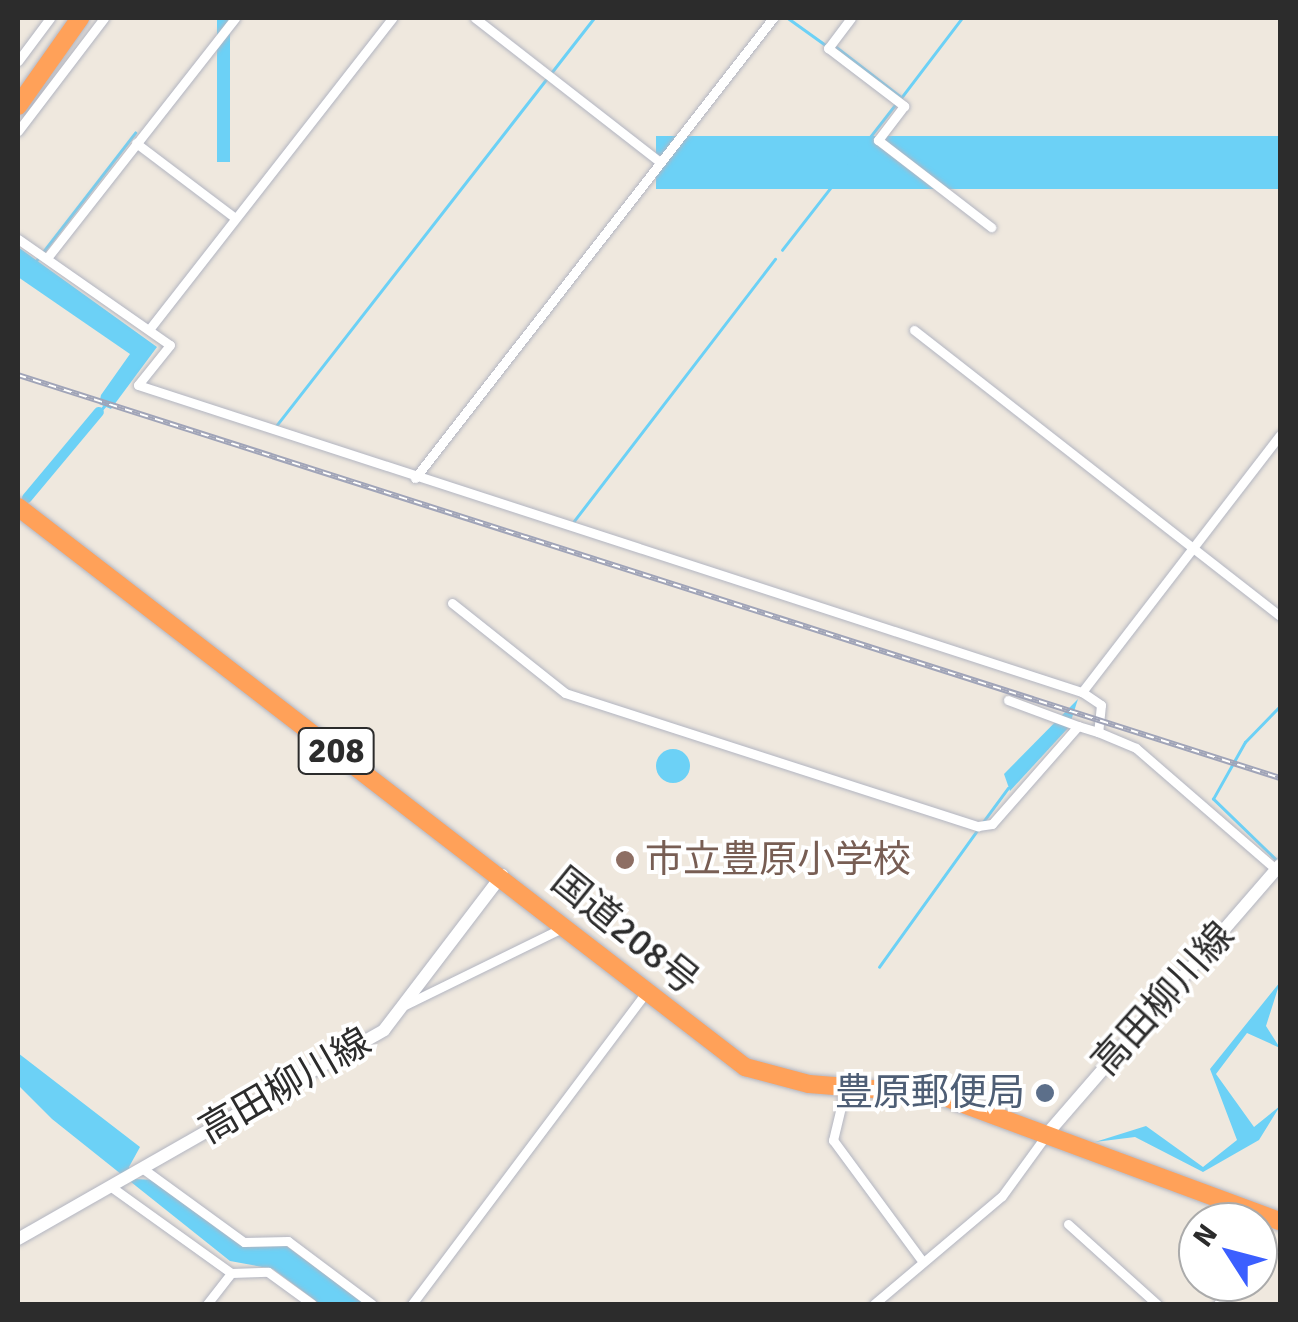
<!DOCTYPE html>
<meta charset="utf-8">
<style>
body{margin:0}
#map{position:relative;width:1298px;height:1322px;overflow:hidden;background:#efe8de;font-family:Signika,"Noto Sans JP",sans-serif}
div>[style]{position:absolute}
[style*='--x']{left:calc(var(--x)*1px);top:calc(var(--y)*1px);width:calc(var(--w)*1px);rotate:calc(var(--a)*1deg)}
.water>*{inset:0;background:#6cd1f6;transform-origin:0 0}
.round{border-radius:50%}
.stream>*{height:2.5px;margin:-1.25px;padding:0 1.25px;transform-origin:1.25px;border-radius:1.25px;background:#6cd1f6}
.canal>*{height:10px;margin:-5px;padding:0 5px;transform-origin:5px;border-radius:5px;background:#6cd1f6}
.roads{filter:drop-shadow(0 0 2px #b2b5c1) drop-shadow(0 0 2px #b2b5c1)}
.street>*{height:9px;margin:-4.5px;padding:0 4.5px;transform-origin:4.5px;border-radius:4.5px;background:#fff}
.secondary>*{height:12px;margin:-6px;padding:0 6px;transform-origin:6px;border-radius:6px;background:#fff}
.highway>*{height:18px;margin:-9px;padding:0 9px;transform-origin:9px;border-radius:9px;background:#ffa159}
.rail>*{height:6px;margin-top:-3px;transform-origin:0;background:repeating-linear-gradient(90deg,#fff 0 8px,#a0a4b8 0 16px);box-sizing:border-box;border-block:2px solid #a0a4b8}
.dots>*{width:28px;height:28px;translate:-50% -50%;box-sizing:border-box;border:5px solid #fff;border-radius:50%}
span{translate:-50% -50%;white-space:nowrap;text-align:center;line-height:1.15;-webkit-text-stroke:8px #fff;paint-order:stroke}
.shield-label span{padding:2px 8px;background:#fff;border:2px solid;border-radius:8px;-webkit-text-stroke-width:0}
.shield-label{font-size:35px;color:#2c2c2c;font-weight:700}
.education-label{font-size:38px;color:#785e54}
.left{translate:0 -50%;text-align:left}
.street-label{font-size:38px;color:#2c2c2c}
.service-label{font-size:38px;color:#4e5e75}
.right{translate:-100% -50%;text-align:right}
.frame{position:absolute;inset:0;border:20px solid #2c2c2c;pointer-events:none}
.north{position:absolute;left:1178px;top:1202px;width:100px;height:100px;box-sizing:border-box;background:#fff;border:2px solid #ababab;border-radius:50%;rotate:306deg;font-size:28px;font-weight:700;line-height:40px;text-align:center;color:#2c2c2c}
.north::after{content:'';display:block;margin:auto;width:35px;height:45px;background:#3b5fff;clip-path:polygon(50% 0,100% 100%,50% 72%,0 100%)}
</style>
<div id="map">
<div class="water">
<div style="left:217px;top:18px;width:13px;height:144px"></div>
<div style="left:1280px;top:136px;width:53px;height:624px;rotate:90deg"></div>
<div style="clip-path:polygon(18px 247px,157px 347px,111px 409px,99px 404px,101px 395px,130px 354px,18px 277px)"></div>
<div style="clip-path:polygon(1078px 699px,1069px 727px,1010px 791px,1004px 774px)"></div>
<div class="round" style="left:656px;top:749px;width:34px;height:34px"></div>
<div style="clip-path:polygon(1280px 982px,1266px 1026px,1280px 1048px,1247px 1033px,1216px 1074px,1254px 1127px,1280px 1106px,1259px 1140px,1203px 1172px,1135px 1137px,1095px 1142px,1146px 1126px,1203px 1167px,1237px 1140px,1210px 1069px)"></div>
<div style="clip-path:polygon(18px 1053px,140px 1147px,129px 1167px,135px 1179px,155px 1180px,244px 1244px,285px 1245px,366px 1304px,320px 1304px,273px 1269px,230px 1261px,52px 1119px,18px 1085px)"></div>
</div>
<div class="stream">
<div style="--x:788;--y:18;--w:48;--a:35.7"></div>
<div style="--x:835;--y:46;--w:83;--a:37.7"></div>
<div style="--x:901;--y:98;--w:101;--a:-52.7"></div>
<div style="--x:782;--y:250;--w:184;--a:-52.1"></div>
<div style="--x:36;--y:261;--w:162;--a:-52.3"></div>
<div style="--x:99;--y:412;--w:11;--a:-49"></div>
<div style="--x:276;--y:426;--w:517;--a:-52.07"></div>
<div style="--x:574;--y:521;--w:330;--a:-52.5"></div>
<div style="--x:983;--y:822;--w:42;--a:-53.7"></div>
<div style="--x:1275;--y:859;--w:86;--a:-135.9"></div>
<div style="--x:1213;--y:799;--w:65;--a:-60.7"></div>
<div style="--x:1245;--y:742;--w:50;--a:-45.8"></div>
<div style="--x:879;--y:967;--w:170;--a:-54.3"></div>
</div>
<div class="canal">
<div style="--x:27;--y:498;--w:112;--a:-50.1"></div>
</div>
<div class="roads">
<div class="street">
<div style="--x:475;--y:18;--w:234;--a:37.9"></div>
<div style="--x:851;--y:18;--w:38;--a:127"></div>
<div style="--x:828;--y:48;--w:96;--a:37.3"></div>
<div style="--x:904;--y:106;--w:43;--a:127.4"></div>
<div style="--x:878;--y:140;--w:143;--a:37.6"></div>
<div style="--x:18;--y:61;--w:54;--a:-53.3"></div>
<div style="--x:18;--y:131;--w:142;--a:-52.7"></div>
<div style="--x:136;--y:143;--w:124;--a:37.1"></div>
<div style="--x:18;--y:239;--w:185;--a:34.9"></div>
<div style="--x:170;--y:345;--w:51;--a:128.7"></div>
<div style="--x:138;--y:385;--w:993;--a:18.02"></div>
<div style="--x:1082;--y:692;--w:23;--a:34"></div>
<div style="--x:1101;--y:705;--w:27;--a:96"></div>
<div style="--x:47;--y:258;--w:305;--a:-51.9"></div>
<div style="--x:151;--y:327;--w:392;--a:-52"></div>
<div style="--x:914;--y:330;--w:464;--a:38"></div>
<div style="--x:415;--y:478;--w:583;--a:-52.11"></div>
<div style="--x:452;--y:603;--w:144;--a:38.5"></div>
<div style="--x:565;--y:693;--w:434;--a:17.9"></div>
<div style="--x:978;--y:826;--w:14;--a:-8"></div>
<div style="--x:992;--y:824;--w:130;--a:-48.7"></div>
<div style="--x:1078;--y:726;--w:21;--a:17"></div>
<div style="--x:1098;--y:732;--w:41;--a:22.8"></div>
<div style="--x:1136;--y:748;--w:188;--a:40.9"></div>
<div style="--x:1082;--y:692;--w:324;--a:-52.4"></div>
<div style="--x:1008;--y:700;--w:75;--a:20.4"></div>
<div style="--x:405;--y:1005;--w:175;--a:-26.1"></div>
<div style="--x:846;--y:1086;--w:56;--a:103.5"></div>
<div style="--x:833;--y:1140;--w:147;--a:53.6"></div>
<div style="--x:142;--y:1168;--w:126;--a:36"></div>
<div style="--x:244;--y:1242;--w:44;--a:-1.3"></div>
<div style="--x:288;--y:1241;--w:105;--a:36.9"></div>
<div style="--x:110;--y:1186;--w:149;--a:35.7"></div>
<div style="--x:231;--y:1273;--w:37;--a:-2"></div>
<div style="--x:268;--y:1272;--w:54;--a:36"></div>
<div style="--x:1068;--y:1224;--w:120;--a:42"></div>
<div style="--x:207;--y:1304;--w:39;--a:-52"></div>
<div style="--x:412;--y:1304;--w:390;--a:-53.1"></div>
<div style="--x:874;--y:1304;--w:167;--a:-40.2"></div>
<div style="--x:1002;--y:1196;--w:77;--a:-54"></div>
<div style="--x:1218;--y:1304;--w:27;--a:-54"></div>
</div>
<div class="secondary">
<div style="--x:1047;--y:1134;--w:356;--a:-49.1"></div>
<div style="--x:18;--y:1239;--w:421;--a:-29.7"></div>
<div style="--x:384;--y:1030;--w:195;--a:-52.7"></div>
</div>
<div class="highway">
<div style="--x:18;--y:106;--w:108;--a:-54.8"></div>
<div style="--x:18;--y:507;--w:918;--a:37.61"></div>
<div style="--x:745;--y:1067;--w:66;--a:14.9"></div>
<div style="--x:809;--y:1084;--w:127;--a:4.5"></div>
<div style="--x:936;--y:1094;--w:367;--a:20.3"></div>
</div>
</div>
<div class="rail">
<div style="--x:18;--y:375;--w:1325;--a:17.71"></div>
</div>
<div class="dots">
<div style="left:625px;top:860px;background:#8d6e63"></div>
<div style="left:1045px;top:1093px;background:#5c6f8a"></div>
</div>
<div class="shield-label">
<span style="left:336px;top:751px">208</span>
</div>
<div class="education-label">
<span class="left" style="left:645px;top:860px">市立豊原小学校</span>
</div>
<div class="street-label">
<span style="left:625px;top:931px;rotate:39deg">国道208号</span>
<span style="left:1163px;top:999px;rotate:-48deg">高田柳川線</span>
<span style="left:285px;top:1086px;rotate:-30deg">高田柳川線</span>
</div>
<div class="service-label">
<span class="right" style="left:1025px;top:1093px">豊原郵便局</span>
</div>
<div class="frame"></div>
<div class="north">N</div>
</div>
